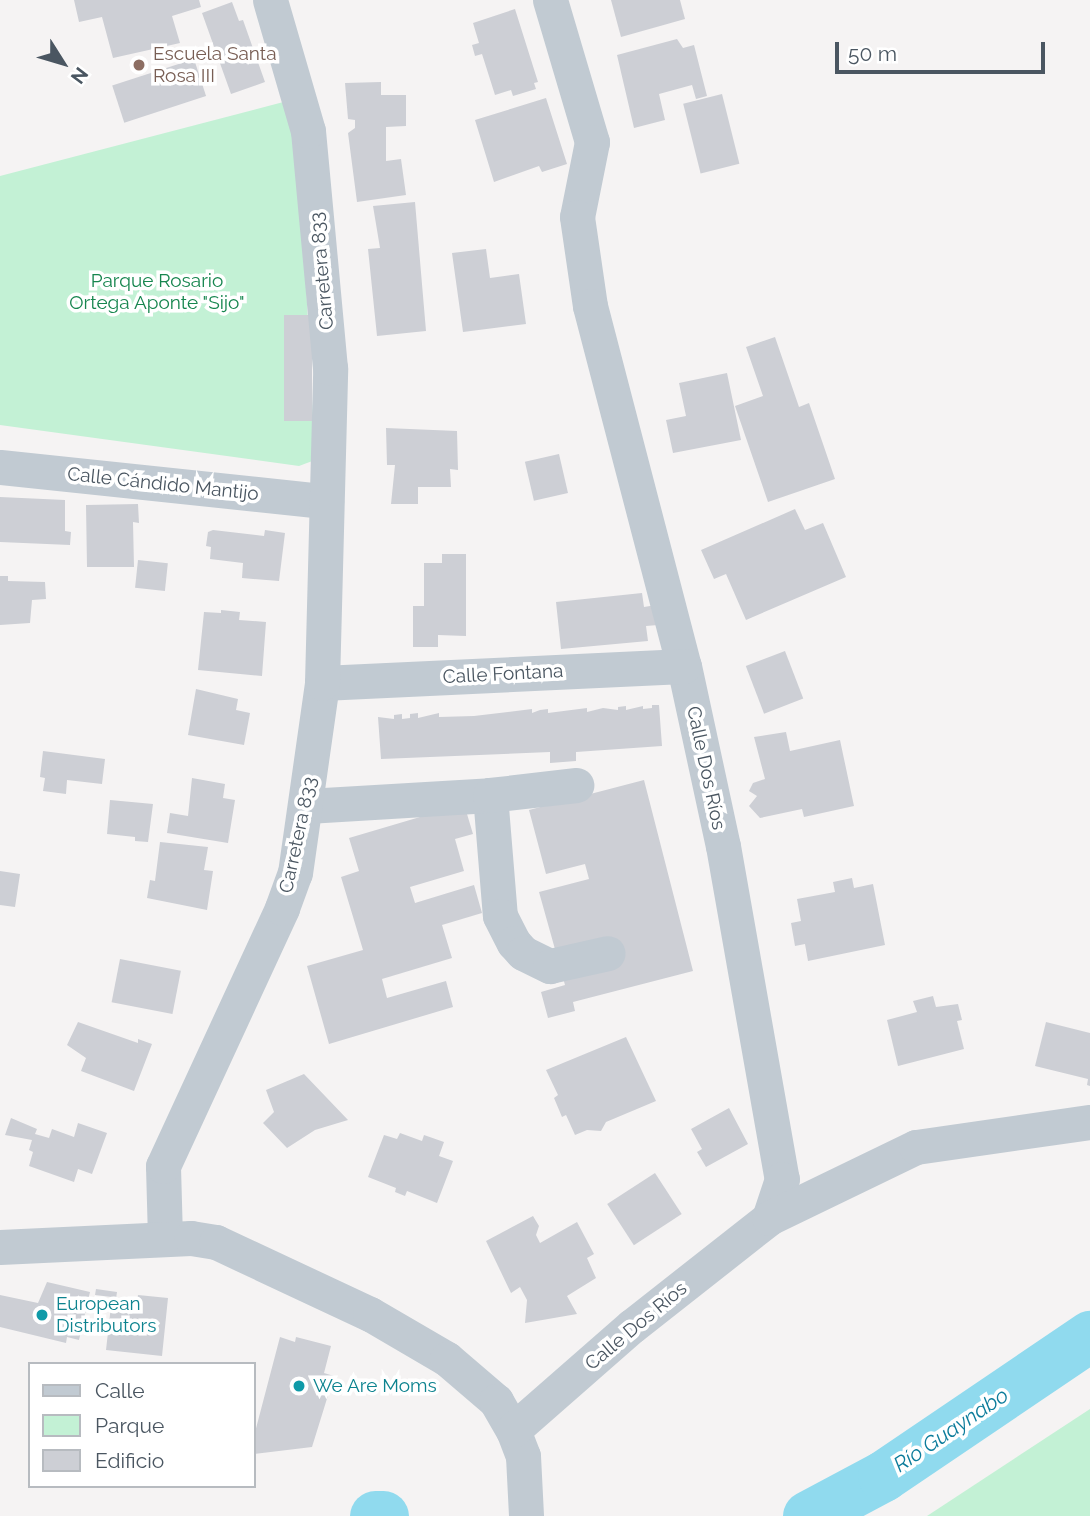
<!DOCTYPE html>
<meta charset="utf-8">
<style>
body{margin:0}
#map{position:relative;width:1090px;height:1516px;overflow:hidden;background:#f5f3f3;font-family:Raleway,sans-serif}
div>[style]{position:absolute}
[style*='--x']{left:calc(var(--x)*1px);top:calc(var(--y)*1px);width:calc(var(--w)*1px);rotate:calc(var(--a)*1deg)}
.green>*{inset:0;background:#c3f1d5}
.river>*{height:51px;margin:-25.5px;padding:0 25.5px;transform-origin:25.5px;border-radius:25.5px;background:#90daee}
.building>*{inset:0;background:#cdcfd5;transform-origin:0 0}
.minor>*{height:35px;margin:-17.5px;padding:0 17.5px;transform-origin:17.5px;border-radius:17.5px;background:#c1cad2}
.dots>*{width:19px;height:19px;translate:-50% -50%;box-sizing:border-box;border:4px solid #fff;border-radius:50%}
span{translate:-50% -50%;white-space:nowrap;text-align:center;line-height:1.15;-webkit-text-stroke:7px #fff;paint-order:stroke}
.education-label{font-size:19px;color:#785e54}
.left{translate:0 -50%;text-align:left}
.street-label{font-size:19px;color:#4a5661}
.park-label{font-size:19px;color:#17864f}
.culture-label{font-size:19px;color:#0d838f}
.water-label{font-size:21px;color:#0c7c9b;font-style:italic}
.legend{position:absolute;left:28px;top:1362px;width:228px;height:126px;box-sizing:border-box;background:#fff;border:2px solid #b7bbc0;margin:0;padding:9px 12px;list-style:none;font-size:21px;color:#4a5661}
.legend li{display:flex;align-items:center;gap:14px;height:35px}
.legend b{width:35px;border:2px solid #b7bbc0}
.north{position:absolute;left:28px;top:28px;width:70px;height:70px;-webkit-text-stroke:5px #fff;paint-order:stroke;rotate:127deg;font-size:19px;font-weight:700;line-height:28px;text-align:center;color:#4a5661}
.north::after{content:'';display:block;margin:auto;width:24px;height:32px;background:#4a5661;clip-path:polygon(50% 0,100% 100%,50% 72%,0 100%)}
.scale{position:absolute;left:835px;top:42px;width:210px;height:32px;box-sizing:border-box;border:4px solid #4a5661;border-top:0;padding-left:9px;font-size:21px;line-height:24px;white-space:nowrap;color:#4a5661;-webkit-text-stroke:5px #fff;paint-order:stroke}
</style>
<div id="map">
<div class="green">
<div style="clip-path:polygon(291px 100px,298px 127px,315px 460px,299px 466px,0 425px,0 176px)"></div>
<div style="clip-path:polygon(1090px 1409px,1090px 1516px,927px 1516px)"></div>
</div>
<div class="river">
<div style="--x:375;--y:1516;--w:8;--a:0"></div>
<div style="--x:808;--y:1516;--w:85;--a:-28.1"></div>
<div style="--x:883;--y:1476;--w:250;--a:-34.1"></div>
</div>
<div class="building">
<div style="clip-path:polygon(74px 0,199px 0,201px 7px,172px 16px,180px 43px,113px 58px,102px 17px,79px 22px)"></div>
<div style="clip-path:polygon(611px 0,680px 0,685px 19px,621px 37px)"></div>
<div style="clip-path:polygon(232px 2px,239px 21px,243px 20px,265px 82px,231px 94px,202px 13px)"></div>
<div style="clip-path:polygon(515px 9px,538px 82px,534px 83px,536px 89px,513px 96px,511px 90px,495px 95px,482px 54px,475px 56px,472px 45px,479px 43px,473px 23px)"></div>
<div style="clip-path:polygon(677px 39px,683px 48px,694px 45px,707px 96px,696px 99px,692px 85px,659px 94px,665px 120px,634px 128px,617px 55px)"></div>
<div style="left:194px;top:59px;width:39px;height:86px;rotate:72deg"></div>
<div style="clip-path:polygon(381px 82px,381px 95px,406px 95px,406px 126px,386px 127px,386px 161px,401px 159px,406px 195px,357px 202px,348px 133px,355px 128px,355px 120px,348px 119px,345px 83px)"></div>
<div style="left:722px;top:94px;width:72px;height:40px;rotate:76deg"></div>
<div style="clip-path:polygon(546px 98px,567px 164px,542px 172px,539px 166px,494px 182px,475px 120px)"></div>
<div style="clip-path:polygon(415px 202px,426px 331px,377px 336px,368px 249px,380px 248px,373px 206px)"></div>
<div style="clip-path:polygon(486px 249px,490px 278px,519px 274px,526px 324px,463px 332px,452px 253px)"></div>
<div style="left:284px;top:315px;width:28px;height:106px"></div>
<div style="clip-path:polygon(775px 337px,799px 407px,809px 403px,835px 479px,768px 502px,735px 406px,763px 396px,746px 347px)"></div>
<div style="clip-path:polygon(727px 373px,741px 440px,673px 453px,666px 420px,686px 416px,679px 383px)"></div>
<div style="clip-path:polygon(386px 428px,457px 431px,458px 470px,450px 469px,451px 487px,418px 487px,418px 504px,391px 504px,395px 465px,387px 465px)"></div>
<div style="left:559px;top:454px;width:40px;height:35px;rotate:77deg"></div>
<div style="clip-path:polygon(0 497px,65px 500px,65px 531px,71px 532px,70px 545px,0 542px)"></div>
<div style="clip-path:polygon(138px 504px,139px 523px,133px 522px,134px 567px,87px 567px,86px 505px)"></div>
<div style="clip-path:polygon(795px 509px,805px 530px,823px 523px,846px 577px,746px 620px,726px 574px,714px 579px,701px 550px)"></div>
<div style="clip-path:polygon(213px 530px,264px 536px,265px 530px,285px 533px,279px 581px,242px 578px,243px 563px,210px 559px,211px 547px,206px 546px,208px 532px)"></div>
<div style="clip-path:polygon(442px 554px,466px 554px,466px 636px,438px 635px,438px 647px,413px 647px,413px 606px,424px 606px,424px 563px,442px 563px)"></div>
<div style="left:138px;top:560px;width:30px;height:28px;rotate:6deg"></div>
<div style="clip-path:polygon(0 576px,8px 576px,8px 581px,45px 582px,46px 599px,32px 600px,30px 623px,0 625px)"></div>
<div style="clip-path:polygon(642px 593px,644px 607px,656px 605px,658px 625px,646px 626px,648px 641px,561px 649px,556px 602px)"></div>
<div style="clip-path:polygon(221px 610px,240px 612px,239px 620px,266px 622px,262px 676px,198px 670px,204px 612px,221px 613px)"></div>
<div style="left:785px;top:651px;width:51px;height:42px;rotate:69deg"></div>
<div style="clip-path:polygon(196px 689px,238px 699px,236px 710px,250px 713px,244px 745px,188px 735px)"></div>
<div style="clip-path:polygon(652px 705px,659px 705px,662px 746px,576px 752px,576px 761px,550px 763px,550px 752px,381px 759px,378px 717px,394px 719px,394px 715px,402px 714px,402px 719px,410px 718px,410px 714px,418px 713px,418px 718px,439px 713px,439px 717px,474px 716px,532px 709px,532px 713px,540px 710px,548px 709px,548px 713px,587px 708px,587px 712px,603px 708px,618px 710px,618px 707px,626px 706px,626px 710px,643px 706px,643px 709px,652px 708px)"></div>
<div style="clip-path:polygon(786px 732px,790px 751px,840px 740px,854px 806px,804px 817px,802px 809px,760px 818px,749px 806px,757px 796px,749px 791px,753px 783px,765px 779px,754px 737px)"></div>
<div style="clip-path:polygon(43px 751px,105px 759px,102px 784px,67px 780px,66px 794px,43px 791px,45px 778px,40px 777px)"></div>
<div style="clip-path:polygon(192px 778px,225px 784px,223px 798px,235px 800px,228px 843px,167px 833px,170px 813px,188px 816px)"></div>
<div style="clip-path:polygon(644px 780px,693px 971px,573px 1002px,575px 1011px,548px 1018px,541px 992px,565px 985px,539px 892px,589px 879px,585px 864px,546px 874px,529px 810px)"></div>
<div style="clip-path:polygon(110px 800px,153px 804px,148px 842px,135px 841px,135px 837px,107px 834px)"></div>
<div style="clip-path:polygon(464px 804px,473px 834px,455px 839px,464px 871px,410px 887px,415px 903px,474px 885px,482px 913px,442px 925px,452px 958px,382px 979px,387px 998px,446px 981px,453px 1007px,329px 1044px,307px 966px,363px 950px,341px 877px,359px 871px,349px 838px)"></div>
<div style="clip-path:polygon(160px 842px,208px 847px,204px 870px,213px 871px,207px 910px,147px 898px,150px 880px,155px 881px)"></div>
<div style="clip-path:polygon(0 871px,20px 874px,15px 907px,0 905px)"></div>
<div style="clip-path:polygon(852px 878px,854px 888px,873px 884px,885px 945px,808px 961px,805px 944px,795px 946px,791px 923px,801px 921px,797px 899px,835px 892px,833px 882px)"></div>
<div style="left:120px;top:959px;width:62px;height:44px;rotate:11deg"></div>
<div style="clip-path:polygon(933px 996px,936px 1007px,958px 1004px,962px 1020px,957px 1021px,964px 1049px,898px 1066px,887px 1020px,917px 1012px,913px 1001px)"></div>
<div style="clip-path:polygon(78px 1022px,138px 1043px,138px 1039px,152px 1044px,134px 1091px,81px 1071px,86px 1058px,67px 1045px)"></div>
<div style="clip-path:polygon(1046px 1022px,1090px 1033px,1090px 1086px,1087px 1085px,1088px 1079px,1035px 1066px)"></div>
<div style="clip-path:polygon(626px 1037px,656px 1101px,606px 1122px,601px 1131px,587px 1130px,575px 1135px,566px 1115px,562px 1117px,554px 1098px,558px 1095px,546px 1070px)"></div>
<div style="clip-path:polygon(304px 1074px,348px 1120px,315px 1130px,287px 1148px,263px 1123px,274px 1112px,266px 1090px)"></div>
<div style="clip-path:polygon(729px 1108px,748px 1144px,706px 1167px,697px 1152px,702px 1149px,691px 1129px)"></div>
<div style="clip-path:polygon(11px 1118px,37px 1129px,35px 1134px,49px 1138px,52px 1129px,74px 1137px,78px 1123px,107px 1133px,92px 1174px,78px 1169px,74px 1182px,29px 1166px,33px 1152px,29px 1150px,32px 1140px,5px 1135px)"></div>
<div style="clip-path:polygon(400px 1133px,422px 1141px,424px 1135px,444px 1142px,439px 1156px,453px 1161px,437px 1203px,407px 1191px,405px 1196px,395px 1192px,396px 1188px,368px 1177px,384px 1135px,397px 1139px)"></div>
<div style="left:655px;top:1173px;width:49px;height:57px;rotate:57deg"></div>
<div style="clip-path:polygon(533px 1216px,539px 1226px,536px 1235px,540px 1243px,577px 1222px,594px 1254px,587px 1258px,596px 1278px,567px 1296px,577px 1314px,525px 1323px,527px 1300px,520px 1287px,511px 1293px,486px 1241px)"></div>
<div style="clip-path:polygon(47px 1282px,90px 1292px,79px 1340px,67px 1337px,66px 1343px,0 1327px,0 1295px,38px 1303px)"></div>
<div style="clip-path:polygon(96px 1289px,117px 1292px,116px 1299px,137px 1302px,138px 1295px,168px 1298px,162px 1356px,106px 1350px,112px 1297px,95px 1295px)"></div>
<div style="clip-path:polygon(280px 1337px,295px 1342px,296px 1337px,331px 1346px,324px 1373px,334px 1376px,312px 1447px,254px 1454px,254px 1436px)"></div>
</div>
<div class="minor">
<div style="--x:550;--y:0;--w:148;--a:73.5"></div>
<div style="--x:592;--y:142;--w:76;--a:101.3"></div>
<div style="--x:577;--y:217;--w:90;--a:81.7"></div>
<div style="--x:590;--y:306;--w:372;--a:75.4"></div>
<div style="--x:684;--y:666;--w:184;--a:77.8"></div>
<div style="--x:723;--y:846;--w:338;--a:80"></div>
<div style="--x:782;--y:1179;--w:41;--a:108.4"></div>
<div style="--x:0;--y:467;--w:328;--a:6"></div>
<div style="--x:322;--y:683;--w:362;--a:-2.7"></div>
<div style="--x:490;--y:795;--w:121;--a:85.3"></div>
<div style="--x:500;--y:916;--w:30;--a:63"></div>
<div style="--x:514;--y:943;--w:13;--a:48"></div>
<div style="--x:523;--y:953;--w:30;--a:26"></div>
<div style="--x:550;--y:966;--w:59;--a:-12.6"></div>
<div style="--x:307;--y:806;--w:183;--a:-3.4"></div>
<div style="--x:490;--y:795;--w:87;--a:-6.6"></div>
<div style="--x:165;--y:1238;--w:72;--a:-91.6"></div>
<div style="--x:163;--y:1166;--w:284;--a:-65.2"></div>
<div style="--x:282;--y:908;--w:37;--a:-70"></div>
<div style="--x:295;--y:873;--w:192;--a:-81.9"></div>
<div style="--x:322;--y:683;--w:315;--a:-88.5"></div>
<div style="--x:330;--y:368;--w:238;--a:-95.3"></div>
<div style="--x:308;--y:131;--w:136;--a:-106.2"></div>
<div style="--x:0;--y:1247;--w:191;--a:-2.7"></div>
<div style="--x:191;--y:1238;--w:25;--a:9"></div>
<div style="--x:216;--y:1242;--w:170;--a:25.1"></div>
<div style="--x:370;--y:1314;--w:89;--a:30.3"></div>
<div style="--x:447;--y:1359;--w:65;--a:40.6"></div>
<div style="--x:496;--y:1401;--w:34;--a:60"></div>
<div style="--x:513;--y:1430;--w:28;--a:69"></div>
<div style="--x:523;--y:1456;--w:60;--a:87.1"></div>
<div style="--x:513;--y:1430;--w:158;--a:-41.2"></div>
<div style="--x:632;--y:1326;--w:174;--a:-38.2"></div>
<div style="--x:769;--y:1218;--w:163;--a:-25.8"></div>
<div style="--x:916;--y:1147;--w:176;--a:-8.2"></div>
</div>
<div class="dots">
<div style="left:139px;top:65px;background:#8d6e63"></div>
<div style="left:42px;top:1315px;background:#0f9aa8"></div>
<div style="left:299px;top:1386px;background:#0f9aa8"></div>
</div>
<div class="education-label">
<span class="left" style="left:153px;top:65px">Escuela Santa<br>Rosa III</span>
</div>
<div class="street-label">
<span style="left:322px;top:271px;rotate:-95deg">Carretera 833</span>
<span style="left:163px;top:484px;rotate:6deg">Calle Cándido Mantijo</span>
<span style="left:503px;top:674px;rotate:-3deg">Calle Fontana</span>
<span style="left:706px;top:768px;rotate:78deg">Calle Dos Ríos</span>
<span style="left:298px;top:835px;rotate:-78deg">Carretera 833</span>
<span style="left:636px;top:1326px;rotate:-40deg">Calle Dos Ríos</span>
</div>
<div class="park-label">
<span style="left:157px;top:292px">Parque Rosario<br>Ortega Aponte "Sijo"</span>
</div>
<div class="culture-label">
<span class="left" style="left:56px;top:1315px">European<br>Distributors</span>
<span class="left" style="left:313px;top:1386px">We Are Moms</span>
</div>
<div class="water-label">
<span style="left:951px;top:1430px;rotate:-34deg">Río Guaynabo</span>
</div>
<ul class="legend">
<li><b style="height:9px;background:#c1cad2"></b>Calle</li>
<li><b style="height:19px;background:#c3f1d5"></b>Parque</li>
<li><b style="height:19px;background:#cdcfd5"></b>Edificio</li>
</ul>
<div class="north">N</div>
<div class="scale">50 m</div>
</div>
